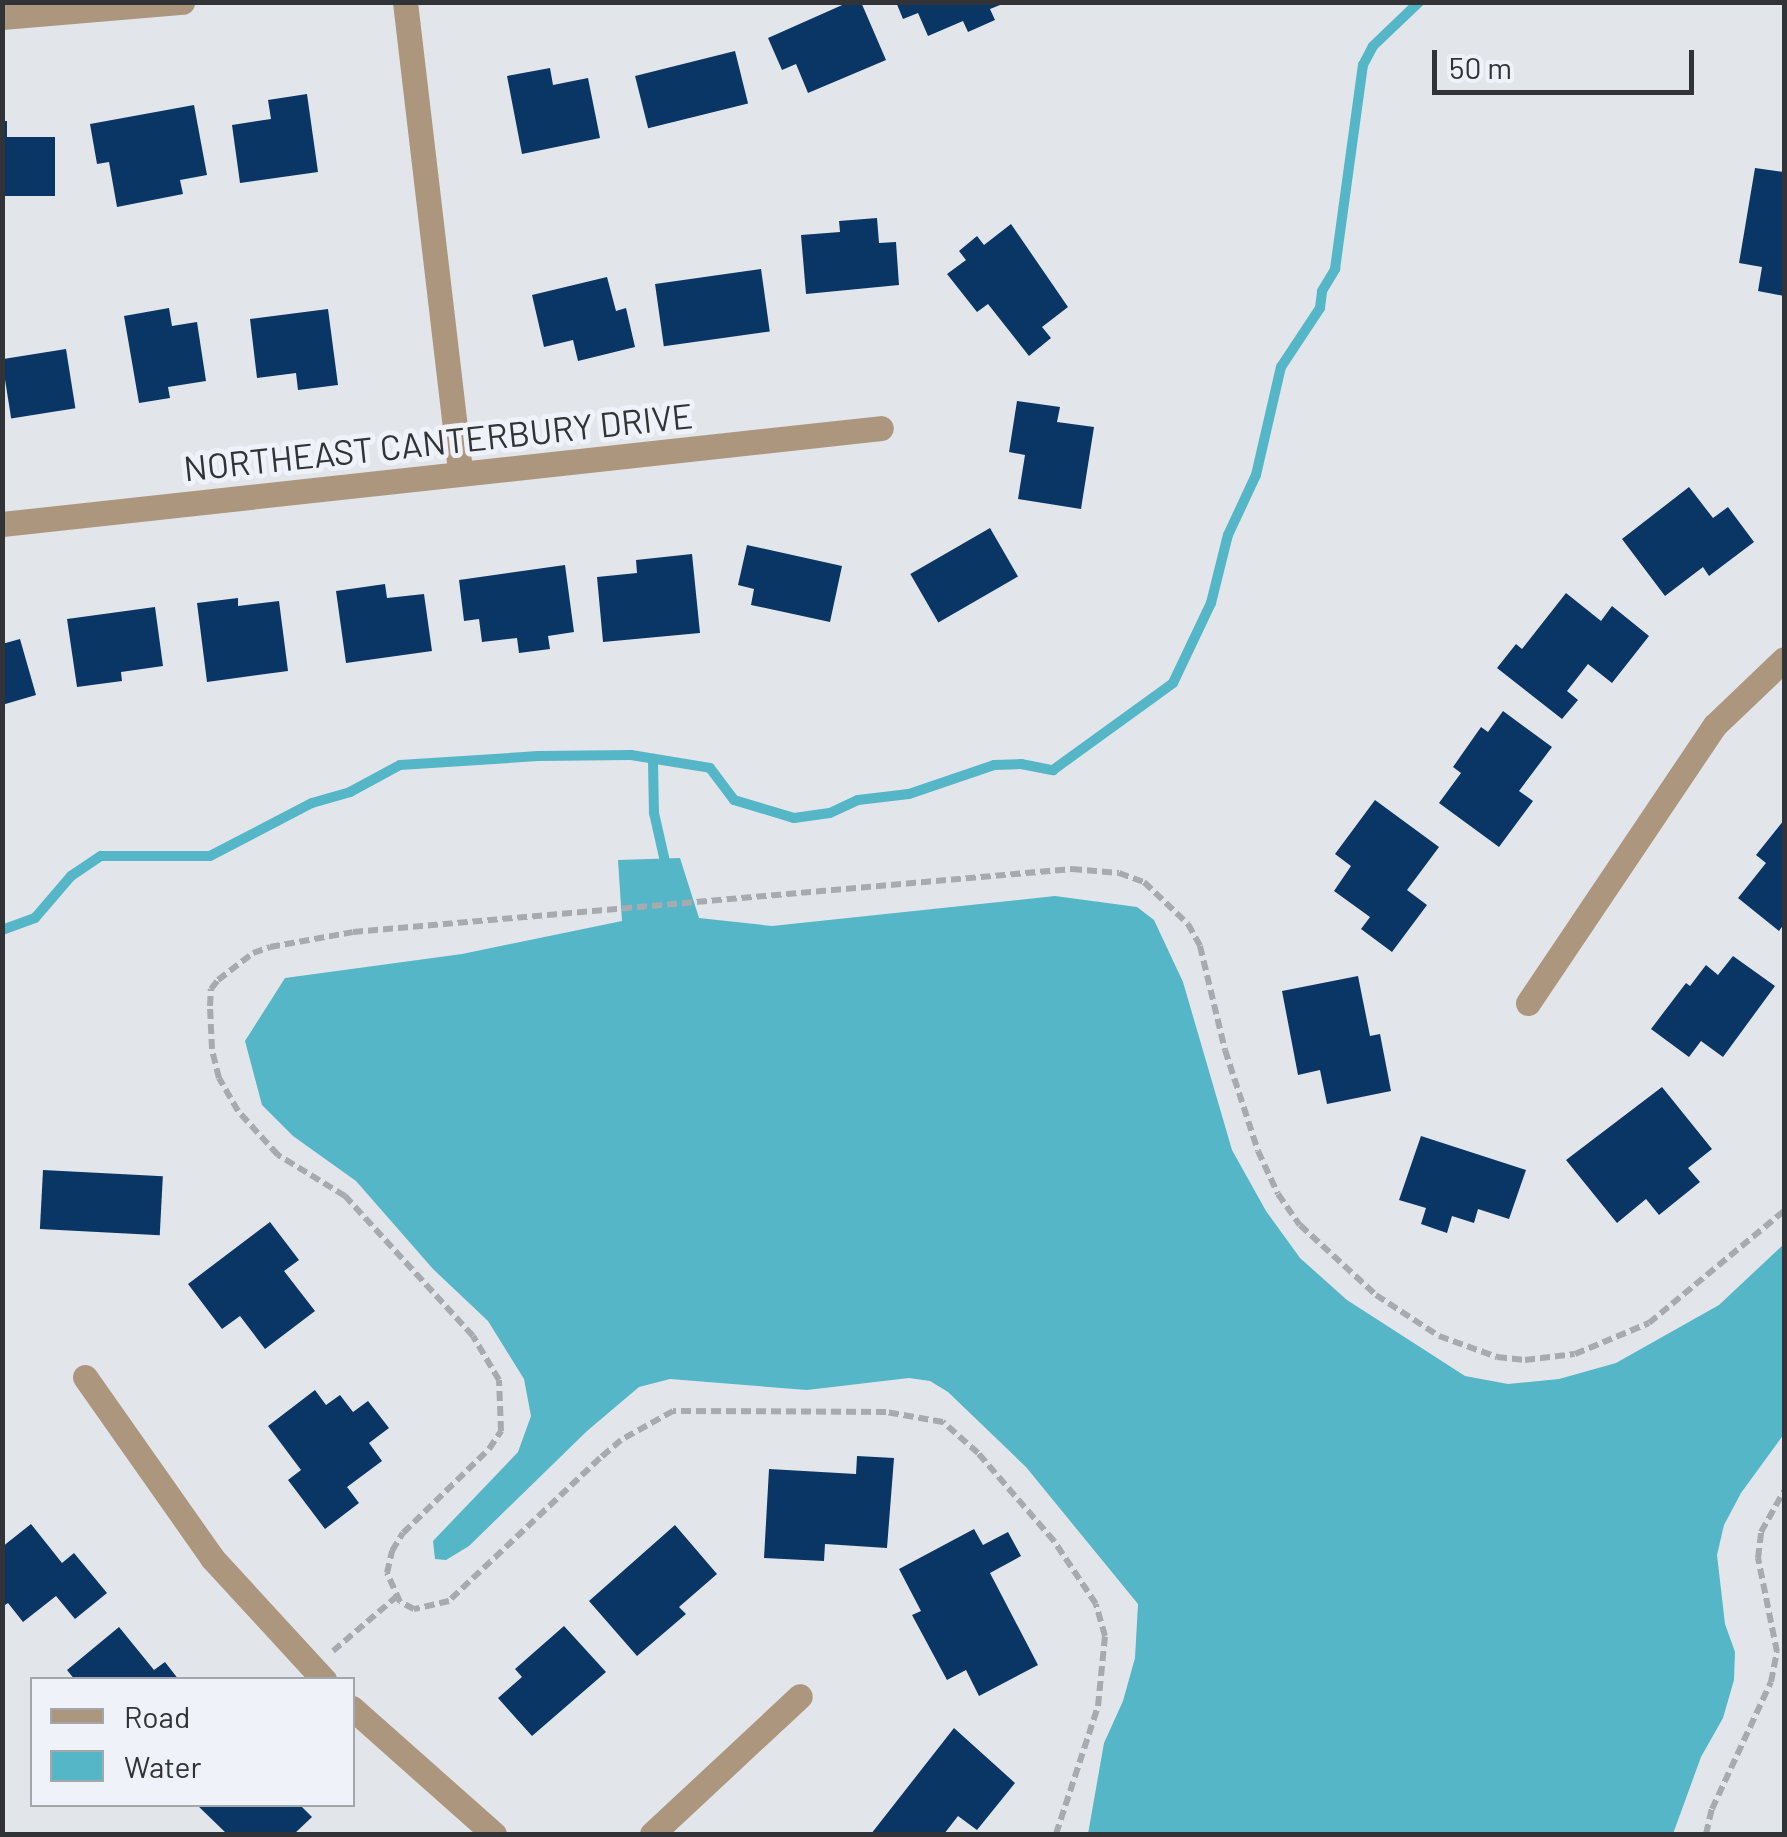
<!DOCTYPE html>
<style>
body{margin:0}
#map{position:relative;width:1787px;height:1837px;overflow:hidden;background:#e2e6eb;font-family:Barlow,sans-serif}
div>[style]{position:absolute}
[style*='--x']{left:calc(var(--x)*1px);top:calc(var(--y)*1px);width:calc(var(--w)*1px);rotate:calc(var(--a)*1deg)}
.water>*{inset:0;background:#54b6c7}
.stream>*{height:10px;margin:-5px;padding:0 5px;transform-origin:5px;border-radius:5px;background:#54b6c7}
.building>*{inset:0;background:#0a3665;transform-origin:0 0}
.path>*{height:6px;margin-top:-3px;transform-origin:0;background:repeating-linear-gradient(90deg,#a7aaae 0 10px,transparent 0 15px)}
.street>*{height:25px;margin:-12.5px;padding:0 12.5px;transform-origin:12.5px;border-radius:12.5px;background:#ac967e}
span{translate:-50% -50%;white-space:nowrap;text-align:center;line-height:1.15;-webkit-text-stroke:10px #eff3f9;paint-order:stroke}
.street-label{font-size:35px;color:#323336}
.frame{position:absolute;inset:0;border:5px solid #323336;pointer-events:none}
.legend{position:absolute;left:30px;top:1677px;width:325px;height:130px;box-sizing:border-box;background:#eff3f9;border:2px solid #a3a6ab;margin:0;padding:12px 18px;list-style:none;font-size:30px;color:#323336}
.legend li{display:flex;align-items:center;gap:20px;height:50px}
.legend b{width:50px;border:2px solid #a3a6ab}
.scale{position:absolute;left:1432px;top:50px;width:262px;height:45px;box-sizing:border-box;border:5px solid #323336;border-top:0;padding-left:12px;font-size:30px;line-height:35px;white-space:nowrap;color:#323336;-webkit-text-stroke:8px #eff3f9;paint-order:stroke}
</style>
<div id="map">
<div class="water">
<div style="clip-path:polygon(680px 858px,699px 918px,772px 926px,1055px 896px,1137px 907px,1154px 920px,1183px 982px,1232px 1150px,1266px 1211px,1300px 1258px,1347px 1300px,1465px 1376px,1508px 1384px,1559px 1379px,1616px 1363px,1719px 1305px,1784px 1244px,1784px 1434px,1741px 1493px,1724px 1525px,1717px 1555px,1725px 1624px,1735px 1652px,1734px 1680px,1723px 1718px,1701px 1757px,1673px 1834px,1088px 1834px,1104px 1743px,1123px 1701px,1135px 1658px,1138px 1604px,1026px 1467px,948px 1392px,930px 1381px,909px 1378px,807px 1390px,670px 1379px,639px 1387px,587px 1431px,469px 1546px,446px 1560px,435px 1559px,433px 1541px,518px 1452px,531px 1416px,524px 1379px,488px 1321px,433px 1269px,356px 1181px,293px 1136px,262px 1105px,245px 1041px,285px 978px,462px 954px,622px 921px,618px 860px)"></div>
</div>
<div class="stream">
<div style="--x:653;--y:762;--w:51;--a:88.9"></div>
<div style="--x:654;--y:813;--w:58;--a:77.2"></div>
<div style="--x:2;--y:930;--w:35;--a:-20"></div>
<div style="--x:35;--y:918;--w:55;--a:-49.4"></div>
<div style="--x:71;--y:876;--w:36;--a:-34"></div>
<div style="--x:101;--y:856;--w:109;--a:0"></div>
<div style="--x:210;--y:856;--w:115;--a:-27.5"></div>
<div style="--x:312;--y:803;--w:40;--a:-16"></div>
<div style="--x:350;--y:792;--w:57;--a:-28.4"></div>
<div style="--x:400;--y:765;--w:138;--a:-3.7"></div>
<div style="--x:538;--y:756;--w:93;--a:-0.6"></div>
<div style="--x:631;--y:755;--w:80;--a:9.3"></div>
<div style="--x:710;--y:768;--w:40;--a:53"></div>
<div style="--x:734;--y:800;--w:63;--a:16.7"></div>
<div style="--x:794;--y:818;--w:36;--a:-8"></div>
<div style="--x:830;--y:813;--w:31;--a:-25"></div>
<div style="--x:858;--y:800;--w:51;--a:-6.7"></div>
<div style="--x:909;--y:794;--w:90;--a:-18.8"></div>
<div style="--x:994;--y:765;--w:27;--a:-2"></div>
<div style="--x:1021;--y:764;--w:33;--a:11"></div>
<div style="--x:1053;--y:770;--w:148;--a:-35.9"></div>
<div style="--x:1173;--y:683;--w:89;--a:-64.6"></div>
<div style="--x:1211;--y:603;--w:70;--a:-76"></div>
<div style="--x:1228;--y:535;--w:66;--a:-65"></div>
<div style="--x:1256;--y:475;--w:111;--a:-77"></div>
<div style="--x:1281;--y:367;--w:71;--a:-56.5"></div>
<div style="--x:1320;--y:308;--w:17;--a:-83"></div>
<div style="--x:1322;--y:291;--w:26;--a:-59"></div>
<div style="--x:1335;--y:269;--w:206;--a:-82.2"></div>
<div style="--x:1363;--y:65;--w:21;--a:-62"></div>
<div style="--x:1373;--y:46;--w:64;--a:-43.7"></div>
</div>
<div class="building">
<div style="clip-path:polygon(849px 2px,861px 2px,886px 60px,808px 93px,796px 64px,782px 70px,768px 38px)"></div>
<div style="clip-path:polygon(896px 2px,1005px 2px,1005px 3px,990px 9px,995px 20px,968px 32px,963px 21px,928px 36px,918px 13px,903px 19px)"></div>
<div style="left:735px;top:51px;width:54px;height:103px;rotate:76deg"></div>
<div style="clip-path:polygon(550px 68px,553px 85px,588px 78px,600px 138px,522px 154px,507px 76px)"></div>
<div style="clip-path:polygon(307px 94px,318px 172px,240px 183px,232px 125px,271px 119px,268px 100px)"></div>
<div style="clip-path:polygon(194px 105px,207px 175px,180px 180px,183px 194px,117px 207px,109px 162px,97px 164px,90px 124px)"></div>
<div style="clip-path:polygon(2px 121px,7px 121px,7px 137px,55px 137px,55px 196px,2px 196px)"></div>
<div style="clip-path:polygon(1755px 168px,1784px 172px,1784px 296px,1758px 291px,1762px 267px,1739px 263px)"></div>
<div style="clip-path:polygon(877px 218px,879px 243px,896px 242px,899px 285px,806px 294px,801px 235px,840px 232px,839px 221px)"></div>
<div style="clip-path:polygon(1011px 224px,1068px 307px,1042px 327px,1051px 338px,1029px 356px,988px 304px,977px 312px,947px 274px,966px 260px,959px 251px,977px 236px,984px 245px)"></div>
<div style="left:761px;top:269px;width:63px;height:107px;rotate:82deg"></div>
<div style="clip-path:polygon(607px 277px,616px 311px,626px 308px,635px 347px,578px 361px,573px 340px,544px 347px,532px 295px)"></div>
<div style="clip-path:polygon(169px 308px,172px 326px,197px 322px,206px 381px,168px 387px,170px 398px,139px 403px,124px 316px)"></div>
<div style="clip-path:polygon(328px 309px,338px 385px,298px 390px,296px 373px,257px 378px,250px 319px)"></div>
<div style="left:66px;top:349px;width:60px;height:65px;rotate:81deg"></div>
<div style="clip-path:polygon(1017px 401px,1060px 407px,1057px 422px,1094px 427px,1081px 509px,1018px 499px,1025px 455px,1009px 452px)"></div>
<div style="clip-path:polygon(1689px 487px,1713px 518px,1728px 507px,1754px 542px,1709px 576px,1703px 567px,1665px 596px,1622px 539px)"></div>
<div style="left:990px;top:528px;width:56px;height:92px;rotate:60deg"></div>
<div style="clip-path:polygon(747px 545px,842px 566px,830px 622px,751px 605px,754px 589px,738px 585px)"></div>
<div style="clip-path:polygon(692px 554px,700px 633px,603px 642px,597px 577px,637px 573px,636px 560px)"></div>
<div style="clip-path:polygon(565px 565px,574px 632px,548px 636px,550px 649px,519px 653px,517px 638px,482px 642px,479px 619px,464px 621px,459px 580px)"></div>
<div style="clip-path:polygon(385px 584px,387px 598px,424px 594px,432px 651px,346px 663px,336px 591px)"></div>
<div style="clip-path:polygon(1566px 593px,1601px 621px,1612px 606px,1649px 636px,1612px 683px,1588px 664px,1567px 691px,1578px 700px,1562px 719px,1497px 668px,1516px 644px,1522px 649px)"></div>
<div style="clip-path:polygon(238px 598px,238px 606px,279px 601px,288px 671px,207px 682px,197px 603px)"></div>
<div style="clip-path:polygon(155px 607px,163px 666px,121px 672px,122px 681px,77px 687px,67px 619px)"></div>
<div style="clip-path:polygon(20px 639px,36px 695px,2px 705px,2px 644px)"></div>
<div style="clip-path:polygon(1503px 711px,1552px 747px,1519px 791px,1533px 801px,1499px 847px,1439px 803px,1461px 773px,1453px 767px,1481px 727px,1488px 732px)"></div>
<div style="clip-path:polygon(1375px 800px,1439px 847px,1407px 890px,1427px 905px,1392px 952px,1361px 929px,1370px 917px,1334px 891px,1351px 866px,1335px 854px)"></div>
<div style="clip-path:polygon(1784px 820px,1784px 924px,1779px 931px,1738px 898px,1766px 863px,1756px 855px)"></div>
<div style="clip-path:polygon(1733px 956px,1775px 986px,1723px 1057px,1701px 1041px,1689px 1057px,1651px 1029px,1686px 983px,1690px 986px,1706px 965px,1718px 975px)"></div>
<div style="clip-path:polygon(1358px 976px,1370px 1036px,1380px 1034px,1391px 1091px,1327px 1104px,1320px 1070px,1298px 1075px,1282px 991px)"></div>
<div style="clip-path:polygon(1662px 1087px,1712px 1149px,1688px 1168px,1700px 1182px,1659px 1215px,1646px 1199px,1617px 1223px,1566px 1160px)"></div>
<div style="clip-path:polygon(1421px 1136px,1526px 1170px,1509px 1219px,1478px 1209px,1474px 1223px,1452px 1216px,1447px 1233px,1421px 1224px,1426px 1208px,1399px 1200px)"></div>
<div style="left:43px;top:1170px;width:120px;height:59px;rotate:3deg"></div>
<div style="clip-path:polygon(270px 1222px,299px 1260px,284px 1271px,315px 1311px,265px 1349px,240px 1316px,222px 1329px,188px 1284px)"></div>
<div style="clip-path:polygon(315px 1390px,326px 1405px,340px 1395px,353px 1412px,368px 1401px,389px 1428px,369px 1443px,382px 1461px,347px 1487px,359px 1503px,325px 1529px,288px 1480px,301px 1470px,268px 1426px)"></div>
<div style="clip-path:polygon(857px 1456px,894px 1458px,887px 1548px,825px 1544px,824px 1561px,764px 1558px,769px 1469px,856px 1474px)"></div>
<div style="clip-path:polygon(31px 1524px,62px 1563px,74px 1553px,107px 1593px,75px 1619px,56px 1596px,23px 1622px,8px 1603px,2px 1607px,2px 1547px)"></div>
<div style="clip-path:polygon(675px 1525px,717px 1574px,679px 1607px,686px 1614px,637px 1656px,589px 1601px)"></div>
<div style="clip-path:polygon(974px 1529px,983px 1545px,1008px 1532px,1021px 1556px,990px 1573px,1038px 1665px,979px 1696px,966px 1670px,947px 1680px,912px 1615px,921px 1611px,899px 1569px)"></div>
<div style="clip-path:polygon(564px 1626px,606px 1672px,532px 1736px,498px 1698px,522px 1677px,515px 1669px)"></div>
<div style="clip-path:polygon(119px 1627px,154px 1670px,165px 1662px,179px 1680px,75px 1680px,67px 1670px)"></div>
<div style="clip-path:polygon(954px 1728px,1015px 1783px,977px 1830px,958px 1816px,944px 1834px,871px 1834px)"></div>
<div style="clip-path:polygon(196px 1804px,299px 1804px,312px 1817px,294px 1834px,227px 1834px)"></div>
</div>
<div class="path">
<div style="--x:333;--y:1651;--w:83;--a:-40.6"></div>
<div style="--x:1056;--y:1834;--w:135;--a:-71.8"></div>
<div style="--x:1098;--y:1706;--w:70;--a:-84.3"></div>
<div style="--x:1105;--y:1636;--w:33;--a:-106"></div>
<div style="--x:1096;--y:1604;--w:76;--a:-123.7"></div>
<div style="--x:1054;--y:1541;--w:116;--a:-130.8"></div>
<div style="--x:978;--y:1453;--w:47;--a:-138.5"></div>
<div style="--x:943;--y:1422;--w:58;--a:-170"></div>
<div style="--x:886;--y:1412;--w:213;--a:-179.7"></div>
<div style="--x:673;--y:1411;--w:60;--a:150.9"></div>
<div style="--x:621;--y:1440;--w:28;--a:139"></div>
<div style="--x:600;--y:1458;--w:208;--a:136.6"></div>
<div style="--x:449;--y:1601;--w:36;--a:167"></div>
<div style="--x:414;--y:1609;--w:16;--a:-153"></div>
<div style="--x:400;--y:1602;--w:32;--a:-114"></div>
<div style="--x:387;--y:1573;--w:23;--a:-77"></div>
<div style="--x:392;--y:1551;--w:21;--a:-59"></div>
<div style="--x:403;--y:1533;--w:120;--a:-44.3"></div>
<div style="--x:489;--y:1449;--w:22;--a:-56"></div>
<div style="--x:501;--y:1431;--w:51;--a:-92.2"></div>
<div style="--x:499;--y:1380;--w:51;--a:-120.6"></div>
<div style="--x:473;--y:1336;--w:190;--a:-132.4"></div>
<div style="--x:345;--y:1196;--w:79;--a:-148.5"></div>
<div style="--x:278;--y:1155;--w:59;--a:-132.3"></div>
<div style="--x:238;--y:1111;--w:38;--a:-120"></div>
<div style="--x:219;--y:1078;--w:30;--a:-104"></div>
<div style="--x:212;--y:1049;--w:43;--a:-92.7"></div>
<div style="--x:210;--y:1006;--w:17;--a:-87"></div>
<div style="--x:211;--y:989;--w:11;--a:-52"></div>
<div style="--x:218;--y:980;--w:44;--a:-37.6"></div>
<div style="--x:253;--y:953;--w:18;--a:-19"></div>
<div style="--x:270;--y:947;--w:84;--a:-10.2"></div>
<div style="--x:353;--y:932;--w:722;--a:-5.01"></div>
<div style="--x:1072;--y:869;--w:47;--a:4.9"></div>
<div style="--x:1119;--y:873;--w:27;--a:20"></div>
<div style="--x:1144;--y:882;--w:61;--a:43.7"></div>
<div style="--x:1188;--y:924;--w:25;--a:61"></div>
<div style="--x:1200;--y:946;--w:107;--a:76.5"></div>
<div style="--x:1225;--y:1050;--w:106;--a:71.9"></div>
<div style="--x:1258;--y:1151;--w:47;--a:65.1"></div>
<div style="--x:1278;--y:1194;--w:38;--a:55"></div>
<div style="--x:1300;--y:1225;--w:103;--a:42.6"></div>
<div style="--x:1376;--y:1295;--w:75;--a:33.1"></div>
<div style="--x:1439;--y:1336;--w:62;--a:19.9"></div>
<div style="--x:1497;--y:1357;--w:28;--a:6"></div>
<div style="--x:1525;--y:1360;--w:50;--a:-6.8"></div>
<div style="--x:1575;--y:1354;--w:80;--a:-22.7"></div>
<div style="--x:1649;--y:1323;--w:175;--a:-39.7"></div>
<div style="--x:1706;--y:1834;--w:26;--a:-77"></div>
<div style="--x:1712;--y:1809;--w:140;--a:-65.1"></div>
<div style="--x:1771;--y:1682;--w:31;--a:-79"></div>
<div style="--x:1777;--y:1652;--w:96;--a:-101.4"></div>
<div style="--x:1758;--y:1558;--w:26;--a:-83"></div>
<div style="--x:1761;--y:1532;--w:47;--a:-60.7"></div>
</div>
<div class="street">
<div style="--x:405;--y:2;--w:474;--a:83.3"></div>
<div style="--x:2;--y:17;--w:181;--a:-4.8"></div>
<div style="--x:2;--y:524;--w:884;--a:-6.23"></div>
<div style="--x:1528;--y:1003;--w:335;--a:-56.1"></div>
<div style="--x:1715;--y:725;--w:95;--a:-43.7"></div>
<div style="--x:85;--y:1377;--w:221;--a:54.9"></div>
<div style="--x:212;--y:1558;--w:166;--a:47.4"></div>
<div style="--x:352;--y:1708;--w:190;--a:41.6"></div>
<div style="--x:652;--y:1834;--w:202;--a:-43"></div>
</div>
<div class="street-label">
<span style="left:438px;top:441px;rotate:-6deg">NORTHEAST CANTERBURY DRIVE</span>
</div>
<div class="frame"></div>
<ul class="legend">
<li><b style="height:12px;background:#ac967e"></b>Road</li>
<li><b style="height:28px;background:#54b6c7"></b>Water</li>
</ul>
<div class="scale">50 m</div>
</div>
